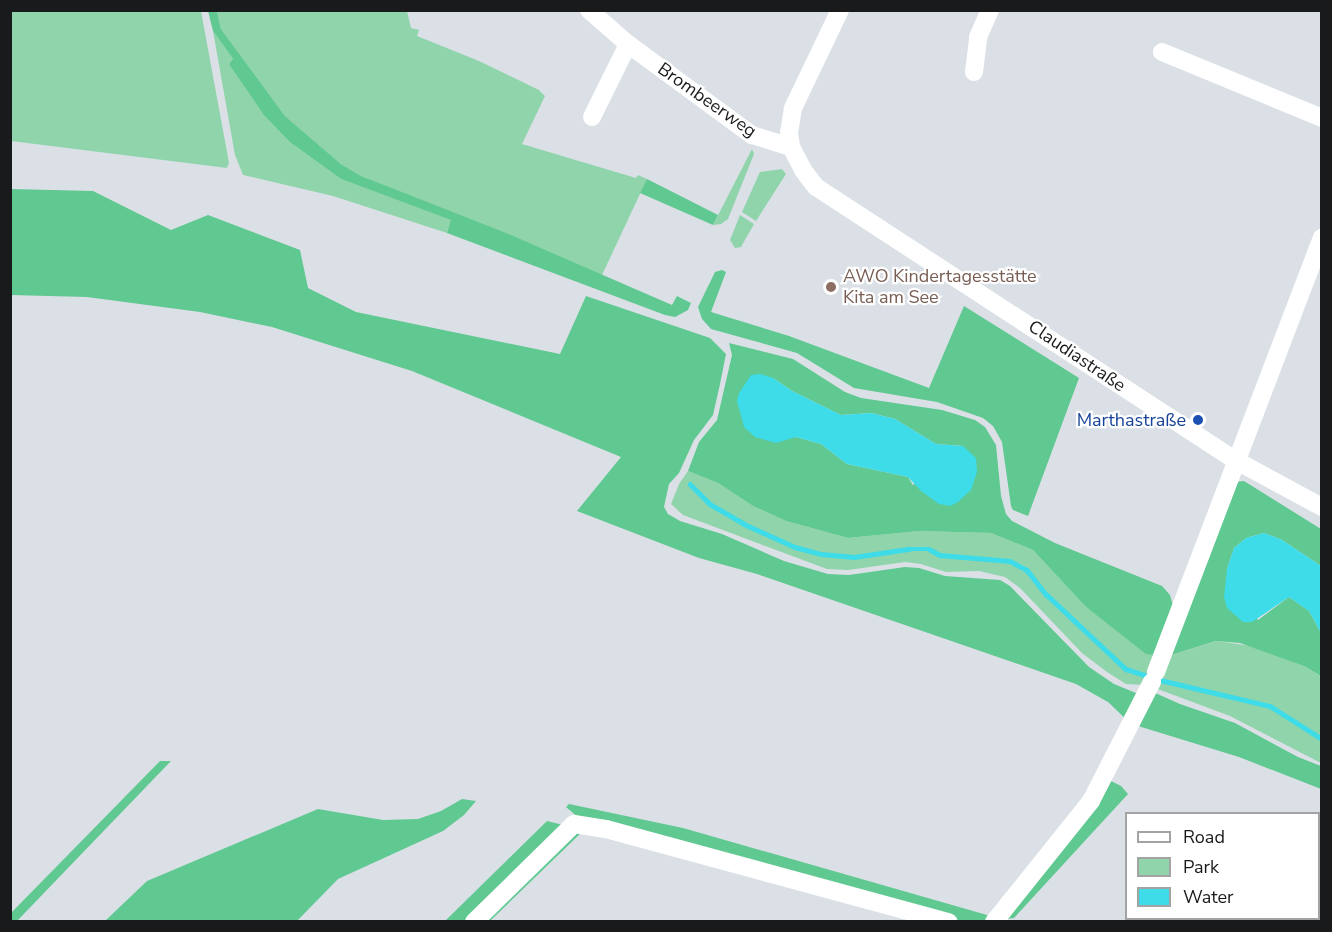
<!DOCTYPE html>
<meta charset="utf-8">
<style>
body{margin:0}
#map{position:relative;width:1332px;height:932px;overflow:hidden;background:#dae0e6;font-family:"Nunito Sans",sans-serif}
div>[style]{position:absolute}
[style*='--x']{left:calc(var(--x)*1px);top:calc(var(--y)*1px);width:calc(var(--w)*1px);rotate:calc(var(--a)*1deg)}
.green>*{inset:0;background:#90d4ac}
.forest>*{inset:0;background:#60c891}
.water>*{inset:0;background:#3edbe8}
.stream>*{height:4.5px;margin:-2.25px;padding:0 2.25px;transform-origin:2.25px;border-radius:2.25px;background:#3edbe8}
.minor>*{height:18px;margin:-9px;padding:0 9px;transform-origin:9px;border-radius:9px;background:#fff}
.dots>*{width:16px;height:16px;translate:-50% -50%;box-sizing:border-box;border:3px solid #fff;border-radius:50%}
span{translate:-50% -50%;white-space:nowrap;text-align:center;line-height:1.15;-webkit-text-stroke:4.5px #fff;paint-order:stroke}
.street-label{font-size:18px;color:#181a1c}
.education-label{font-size:18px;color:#785e54}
.left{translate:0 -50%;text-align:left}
.transit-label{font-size:18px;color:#164399}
.right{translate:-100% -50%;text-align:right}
.frame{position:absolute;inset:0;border:12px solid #181a1c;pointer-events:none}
.legend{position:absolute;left:1125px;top:812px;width:195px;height:108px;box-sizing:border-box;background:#fff;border:2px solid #a3a3a4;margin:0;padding:8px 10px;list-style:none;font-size:18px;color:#181a1c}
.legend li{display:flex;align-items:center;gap:12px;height:30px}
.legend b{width:30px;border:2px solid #a3a3a4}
</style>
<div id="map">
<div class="green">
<div style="clip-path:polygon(10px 11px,201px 11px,229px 163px,227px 168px,11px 141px)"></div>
<div style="clip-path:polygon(217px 11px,407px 11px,411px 28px,419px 30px,417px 36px,479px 61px,539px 90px,545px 96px,522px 144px,636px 178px,638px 175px,647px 179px,602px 275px,361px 176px,341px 164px,285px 116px,221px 29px)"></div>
<div style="clip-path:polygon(213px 31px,233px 59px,229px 64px,291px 143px,341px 179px,452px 220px,447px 233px,333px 196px,243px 175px,235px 155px)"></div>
<div style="clip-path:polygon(752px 149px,754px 154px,728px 219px,721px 224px,713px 225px)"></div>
<div style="clip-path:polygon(782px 169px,786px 174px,756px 221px,742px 212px,760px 172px)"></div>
<div style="clip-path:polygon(740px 215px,754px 224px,741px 247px,735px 248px,730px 240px)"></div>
<div style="clip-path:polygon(688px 471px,718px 483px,753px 506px,786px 521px,848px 538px,919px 531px,991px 533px,1033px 550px,1085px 606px,1157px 655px,1146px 685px,1126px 684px,1107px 672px,1082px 653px,1020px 588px,1005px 577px,979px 571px,946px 572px,921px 564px,905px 562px,848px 570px,827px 569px,683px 515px,671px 504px,679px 484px)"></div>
<div style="clip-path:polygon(1217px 641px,1258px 647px,1304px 666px,1321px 676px,1321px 763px,1230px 716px,1155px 688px,1168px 656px)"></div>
</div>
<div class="forest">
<div style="clip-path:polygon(208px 11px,217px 11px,221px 29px,285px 116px,341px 164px,361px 176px,506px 233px,672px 305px,677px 296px,691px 303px,688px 310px,675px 317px,665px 315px,447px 233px,451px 220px,341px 179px,291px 143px,264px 115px,229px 64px,233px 59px,213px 31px)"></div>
<div style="clip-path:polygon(647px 179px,718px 215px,713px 225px,640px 193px)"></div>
<div style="clip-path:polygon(11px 189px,93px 191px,171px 230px,208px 215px,300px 250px,308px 288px,356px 312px,560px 354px,586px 296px,710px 338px,726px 354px,720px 384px,713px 415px,694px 440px,679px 473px,669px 484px,664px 507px,668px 514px,680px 521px,722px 534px,784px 561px,828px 574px,849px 575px,905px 567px,919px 568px,945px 576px,1000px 580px,1010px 586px,1089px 667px,1114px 684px,1136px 693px,1144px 689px,1130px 723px,1108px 702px,1076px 684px,757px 574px,699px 558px,577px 511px,621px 457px,412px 371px,272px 327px,200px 312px,87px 297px,11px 295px)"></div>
<div style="clip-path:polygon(722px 270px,726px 272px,711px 312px,789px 336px,929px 388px,964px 306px,1079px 378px,1028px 516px,1013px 510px,1011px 506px,1002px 442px,993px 426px,983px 418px,937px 402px,854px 388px,797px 353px,711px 329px,702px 319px,698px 307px,715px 272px)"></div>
<div style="clip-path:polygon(evenodd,729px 343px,793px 359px,845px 392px,861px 398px,942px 410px,975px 420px,985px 427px,996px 445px,1001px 496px,1006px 514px,1012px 521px,1055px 543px,1162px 586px,1170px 595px,1174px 609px,1157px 655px,1146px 654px,1085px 606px,1033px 550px,991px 533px,919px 531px,848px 538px,786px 521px,753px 506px,718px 483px,688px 471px,699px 442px,717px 420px,732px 355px,729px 343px,773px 378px,792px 391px,841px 415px,871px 413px,895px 419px,936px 444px,963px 446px,913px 485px,908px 477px,847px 464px,821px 444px,796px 437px,773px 378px)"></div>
<div style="clip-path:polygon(1244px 481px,1321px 529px,1321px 566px,1282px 540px,1264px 533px,1246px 538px,1234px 548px,1227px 569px,1258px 620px,1289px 597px,1309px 611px,1321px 633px,1321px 676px,1304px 666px,1240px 643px,1216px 641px,1168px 656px,1236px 482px)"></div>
<div style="clip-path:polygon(1153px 692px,1180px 704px,1235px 723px,1298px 757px,1321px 766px,1321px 789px,1239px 757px,1138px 726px)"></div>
<div style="clip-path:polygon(160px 761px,171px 761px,17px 921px,11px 921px,11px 913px)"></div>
<div style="clip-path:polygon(1109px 780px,1121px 786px,1128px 794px,1014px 918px,1006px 919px)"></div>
<div style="clip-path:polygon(462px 799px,476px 801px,464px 815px,443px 831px,338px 879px,297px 921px,105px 921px,147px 881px,318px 809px,383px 820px,418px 819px,441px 811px)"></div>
<div style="clip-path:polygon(569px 804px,683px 828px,994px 917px,989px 921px,959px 921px,599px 821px,579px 818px,566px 807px)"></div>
<div style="clip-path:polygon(547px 821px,563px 825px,464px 921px,444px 922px)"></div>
<div style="clip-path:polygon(584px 830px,490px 921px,481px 922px,572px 833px)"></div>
</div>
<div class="water">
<div style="clip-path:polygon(760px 374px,773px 378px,792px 391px,841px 415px,871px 413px,895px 419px,936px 444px,963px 446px,976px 458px,977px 472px,971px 490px,958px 502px,950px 506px,939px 504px,921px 491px,908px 477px,847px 464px,821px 444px,796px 437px,776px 443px,755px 437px,744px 427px,737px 401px,739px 393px,751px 375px)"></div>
<div style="clip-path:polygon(1264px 533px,1282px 540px,1321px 566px,1321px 633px,1309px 611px,1289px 597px,1252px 622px,1243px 622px,1227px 608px,1224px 597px,1227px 569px,1234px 548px,1246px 538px)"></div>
</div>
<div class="stream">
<div style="--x:690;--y:484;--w:28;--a:45"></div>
<div style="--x:710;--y:504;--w:39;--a:30"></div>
<div style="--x:744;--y:524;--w:56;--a:24.3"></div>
<div style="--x:795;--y:547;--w:27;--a:15"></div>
<div style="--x:821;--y:554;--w:33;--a:5"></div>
<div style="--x:854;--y:557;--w:56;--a:-8.3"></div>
<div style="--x:909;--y:549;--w:20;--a:0"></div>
<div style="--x:929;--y:549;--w:13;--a:29"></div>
<div style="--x:940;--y:555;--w:70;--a:4.9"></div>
<div style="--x:1010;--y:561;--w:19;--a:28"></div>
<div style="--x:1027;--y:570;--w:31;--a:52"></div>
<div style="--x:1046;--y:594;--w:110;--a:43.2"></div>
<div style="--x:1126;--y:669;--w:36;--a:18"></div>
<div style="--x:1160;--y:680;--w:113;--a:13.3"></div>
<div style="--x:1270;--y:706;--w:62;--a:32.4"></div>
</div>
<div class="minor">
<div style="--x:589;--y:10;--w:52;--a:41.1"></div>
<div style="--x:628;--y:44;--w:154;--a:36.3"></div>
<div style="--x:752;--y:135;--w:41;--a:17.1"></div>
<div style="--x:840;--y:10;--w:109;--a:115.6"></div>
<div style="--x:793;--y:108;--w:25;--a:99"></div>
<div style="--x:789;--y:133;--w:14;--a:82"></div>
<div style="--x:791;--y:147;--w:26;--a:62"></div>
<div style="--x:803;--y:170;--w:21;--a:53"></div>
<div style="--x:816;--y:187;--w:500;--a:33.09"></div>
<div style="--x:1235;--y:460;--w:99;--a:28.4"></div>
<div style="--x:1162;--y:52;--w:173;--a:22.4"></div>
<div style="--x:974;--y:72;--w:35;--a:-83"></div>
<div style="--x:978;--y:37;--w:30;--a:-66"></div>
<div style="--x:592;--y:117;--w:81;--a:-63.7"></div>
<div style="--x:1156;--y:672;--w:465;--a:-69.1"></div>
<div style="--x:474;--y:922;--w:140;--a:-44.4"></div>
<div style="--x:574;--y:824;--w:32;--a:9"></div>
<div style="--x:606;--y:829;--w:355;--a:15.2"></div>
<div style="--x:994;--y:922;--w:155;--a:-51.3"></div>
<div style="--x:1091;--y:801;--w:134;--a:-62.9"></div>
</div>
<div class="dots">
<div style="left:831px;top:287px;background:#8d6e63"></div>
<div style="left:1198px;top:420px;background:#1a4fb4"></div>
</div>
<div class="street-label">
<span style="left:707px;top:100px;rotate:35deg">Brombeerweg</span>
<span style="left:1077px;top:356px;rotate:34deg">Claudiastraße</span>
</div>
<div class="education-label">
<span class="left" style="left:843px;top:287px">AWO Kindertagesstätte<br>Kita am See</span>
</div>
<div class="transit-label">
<span class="right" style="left:1186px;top:420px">Marthastraße</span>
</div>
<div class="frame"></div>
<ul class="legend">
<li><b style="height:8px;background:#fff"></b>Road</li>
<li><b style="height:16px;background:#90d4ac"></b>Park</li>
<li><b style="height:16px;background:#3edbe8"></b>Water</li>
</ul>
</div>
